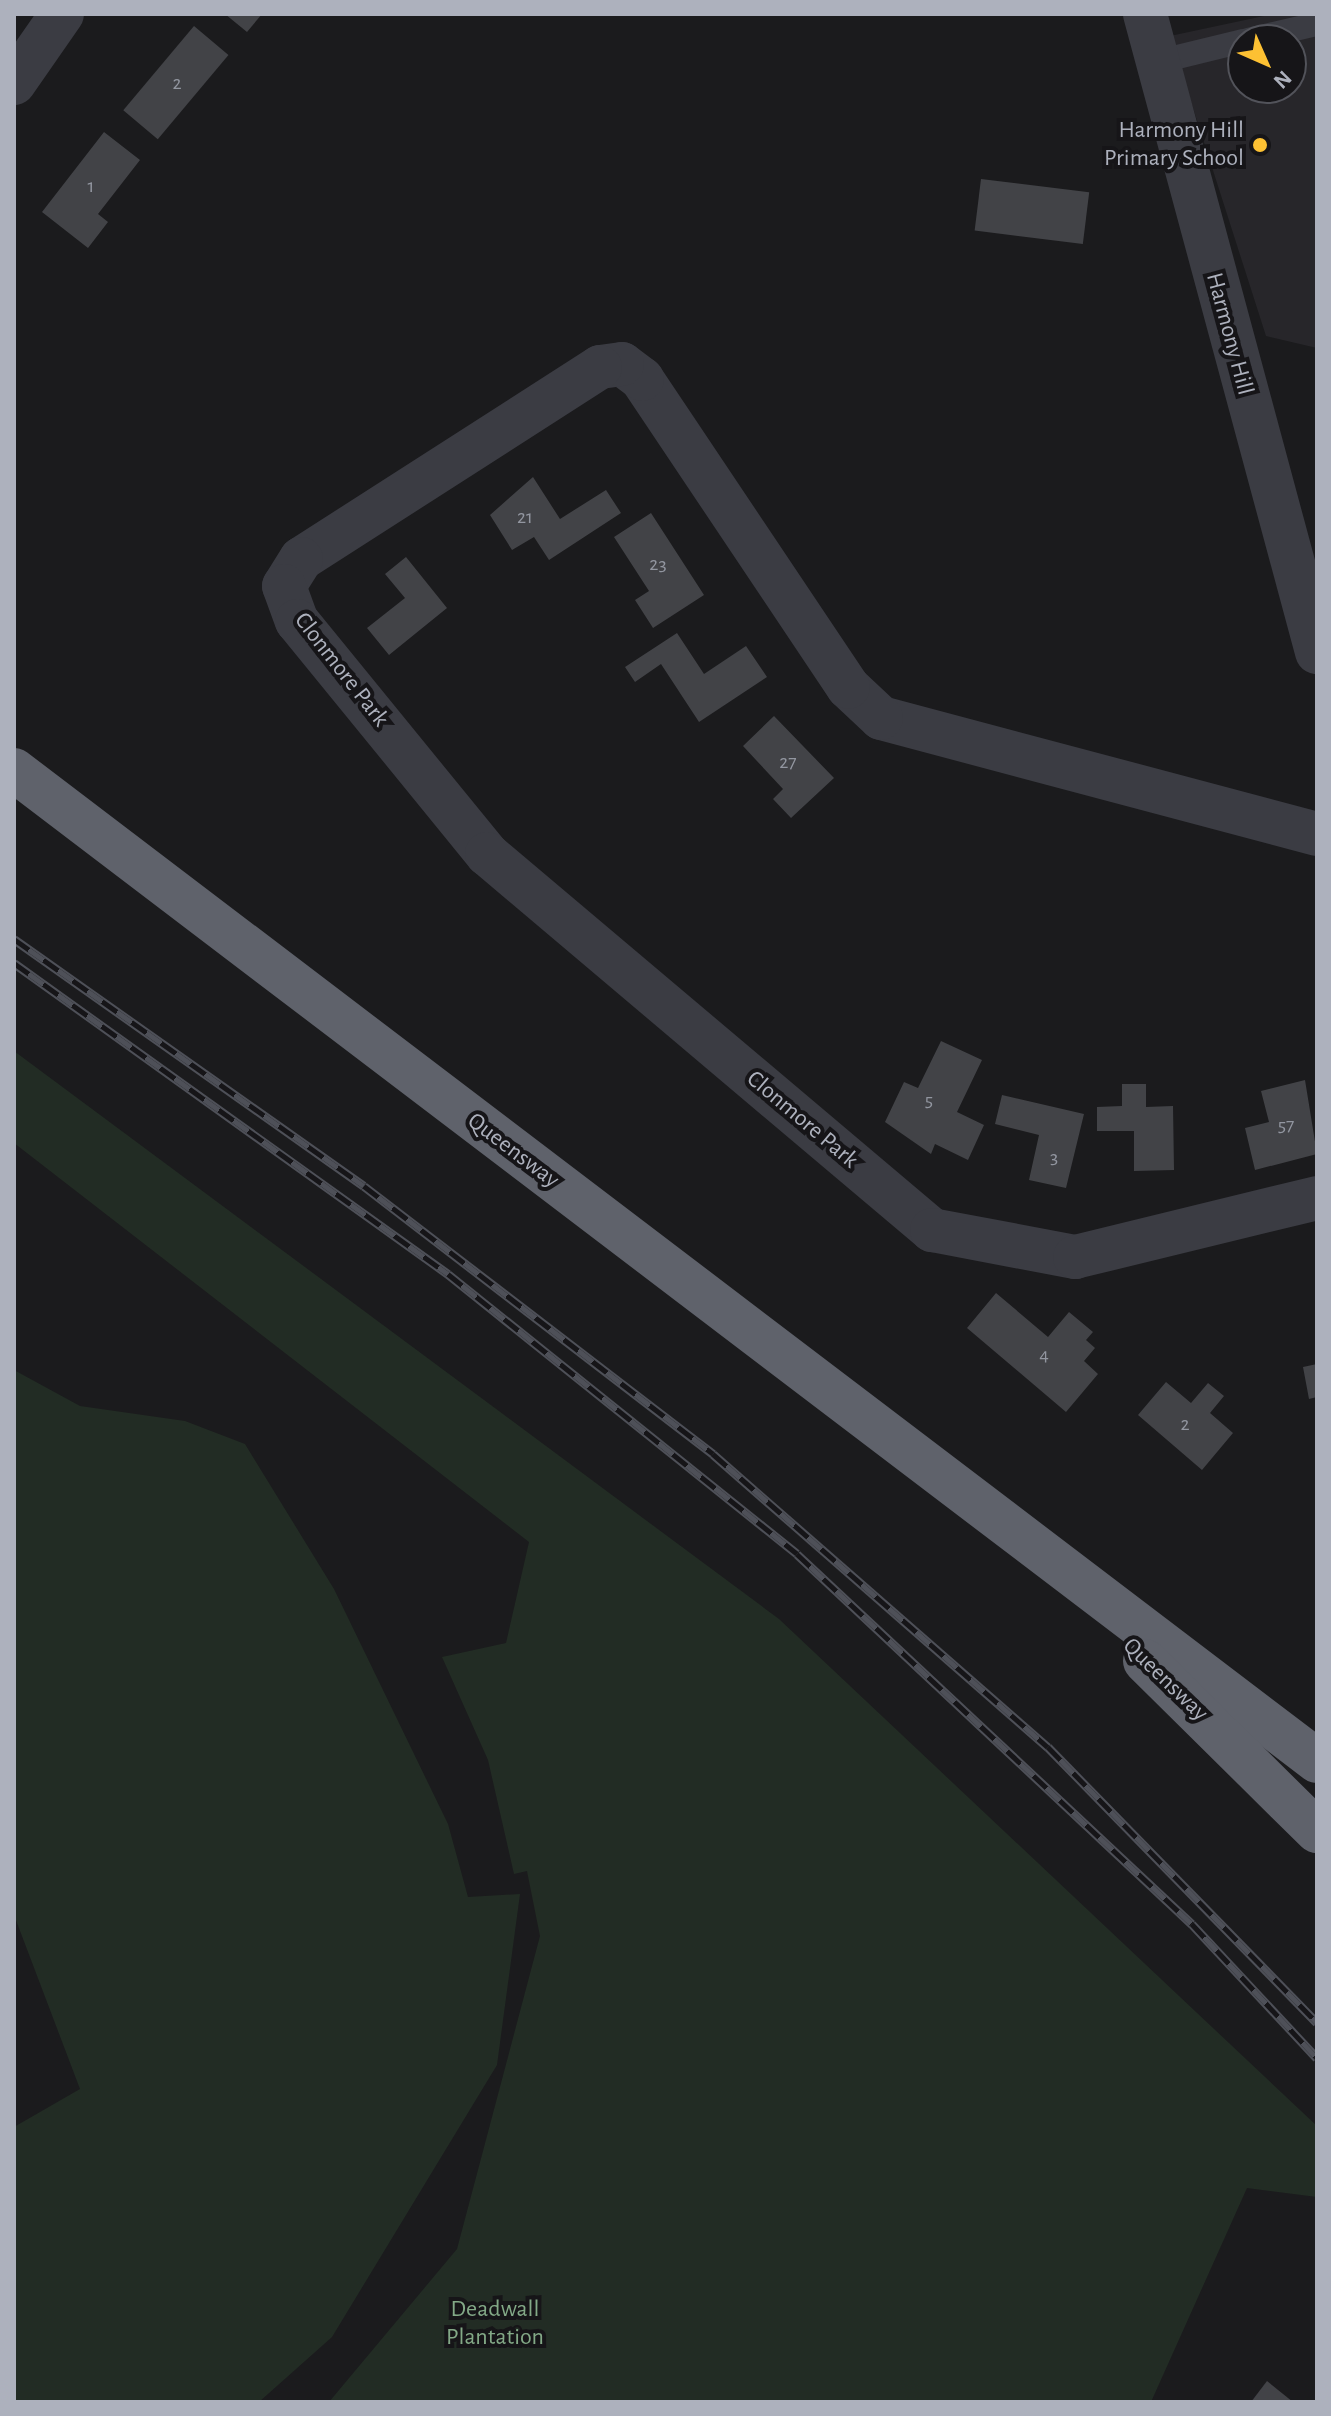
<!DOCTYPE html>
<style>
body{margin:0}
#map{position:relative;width:1331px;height:2416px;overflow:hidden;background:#1b1b1d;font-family:"Alegreya Sans",sans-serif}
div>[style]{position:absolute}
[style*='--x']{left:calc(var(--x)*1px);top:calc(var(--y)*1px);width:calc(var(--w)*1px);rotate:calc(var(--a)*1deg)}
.built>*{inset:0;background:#27262a}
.green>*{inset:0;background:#222c24}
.building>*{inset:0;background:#424347;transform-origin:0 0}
.service>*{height:24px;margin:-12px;padding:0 12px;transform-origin:12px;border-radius:12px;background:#3b3c43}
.minor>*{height:44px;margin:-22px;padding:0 22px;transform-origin:22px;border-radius:22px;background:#3b3c43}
.trunk>*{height:44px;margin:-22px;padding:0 22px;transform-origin:22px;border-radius:22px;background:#5f626b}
.rail>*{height:9px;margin-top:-4.5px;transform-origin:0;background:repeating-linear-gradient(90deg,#161518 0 18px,#4e5058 0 36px);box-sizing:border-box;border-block:2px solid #4e5058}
.dots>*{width:22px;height:22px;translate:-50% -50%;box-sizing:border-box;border:4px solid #161518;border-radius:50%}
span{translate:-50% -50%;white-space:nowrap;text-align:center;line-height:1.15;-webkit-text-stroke:8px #161518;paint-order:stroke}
.number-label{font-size:20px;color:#9296a0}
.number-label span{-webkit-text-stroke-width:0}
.poi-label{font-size:24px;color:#adb1bd}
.right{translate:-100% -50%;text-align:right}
.street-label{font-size:24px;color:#adb1bd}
.park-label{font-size:24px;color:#83a987}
.frame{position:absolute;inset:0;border:16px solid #adb1bd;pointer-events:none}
.north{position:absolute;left:1227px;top:24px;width:80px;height:80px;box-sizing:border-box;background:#161518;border:2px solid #52535a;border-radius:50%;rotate:135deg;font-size:22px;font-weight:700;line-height:32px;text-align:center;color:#adb1bd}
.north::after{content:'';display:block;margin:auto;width:28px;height:36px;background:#fdc133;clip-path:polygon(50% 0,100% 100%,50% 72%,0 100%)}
</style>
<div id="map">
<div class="built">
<div style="clip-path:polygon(evenodd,1273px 14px,1317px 14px,1317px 348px,1266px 336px,1170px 36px,1273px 14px,1243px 40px,1291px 40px,1291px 88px,1243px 88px,1243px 40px)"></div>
</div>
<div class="green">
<div style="clip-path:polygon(14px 1051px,779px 1619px,1317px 2126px,1317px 2197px,1247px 2188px,1151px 2402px,329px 2402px,457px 2249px,540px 1936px,527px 1871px,514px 1874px,488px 1760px,442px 1657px,506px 1643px,529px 1542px,14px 1143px)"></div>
<div style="clip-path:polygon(14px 1370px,80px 1406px,185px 1421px,245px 1444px,334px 1589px,448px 1824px,468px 1897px,520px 1894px,497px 2065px,332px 2337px,259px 2402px,14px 2402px,14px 2127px,80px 2089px,14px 1915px)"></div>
</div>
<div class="building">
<div style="clip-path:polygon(225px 14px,262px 14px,247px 32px)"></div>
<div style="left:194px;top:26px;width:45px;height:110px;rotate:40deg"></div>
<div style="clip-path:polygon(104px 132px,140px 160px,98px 214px,108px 222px,88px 248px,42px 212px)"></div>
<div style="left:981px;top:179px;width:109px;height:52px;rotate:7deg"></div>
<div style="clip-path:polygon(533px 477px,560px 519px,606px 490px,621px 513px,549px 560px,534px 537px,512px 550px,490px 515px)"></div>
<div style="clip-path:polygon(651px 513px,704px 595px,653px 628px,635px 600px,649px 591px,614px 537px)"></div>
<div style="clip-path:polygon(406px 557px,447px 608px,389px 655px,367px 628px,405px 598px,385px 574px)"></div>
<div style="clip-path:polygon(677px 633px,704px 674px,746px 646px,767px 677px,699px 722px,661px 664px,635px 682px,625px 667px)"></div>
<div style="clip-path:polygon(774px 716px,834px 778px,791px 818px,773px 799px,783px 789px,743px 746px)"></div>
<div style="clip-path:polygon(941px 1041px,982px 1060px,957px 1112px,984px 1125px,968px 1160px,935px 1144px,931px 1154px,885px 1122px,904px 1082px,918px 1088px)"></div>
<div style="clip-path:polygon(1305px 1080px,1317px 1154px,1255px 1170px,1245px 1128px,1269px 1122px,1261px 1091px)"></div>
<div style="clip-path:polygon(1122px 1084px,1146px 1084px,1146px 1107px,1173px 1106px,1174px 1170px,1134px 1171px,1134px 1131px,1097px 1131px,1097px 1107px,1122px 1106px)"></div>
<div style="clip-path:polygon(1002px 1095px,1084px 1114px,1066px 1188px,1029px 1180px,1039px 1135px,995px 1124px)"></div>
<div style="clip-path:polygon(996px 1293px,1048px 1337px,1069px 1312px,1093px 1332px,1086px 1340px,1095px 1348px,1084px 1361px,1098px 1374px,1066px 1412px,967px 1328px)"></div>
<div style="clip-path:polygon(1317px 1364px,1317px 1397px,1309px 1399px,1303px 1367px)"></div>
<div style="clip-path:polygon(1166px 1382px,1191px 1403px,1208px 1383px,1224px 1396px,1210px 1413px,1233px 1433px,1202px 1470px,1138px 1415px)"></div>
<div style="clip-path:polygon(1267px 2381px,1293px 2402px,1251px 2402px)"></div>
</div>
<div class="service">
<div style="--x:1248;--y:40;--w:71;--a:-13.1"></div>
<div style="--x:1157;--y:62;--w:89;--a:-13.7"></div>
</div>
<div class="minor">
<div style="--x:1145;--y:14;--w:661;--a:74.91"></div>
<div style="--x:14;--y:83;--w:84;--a:-55.2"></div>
<div style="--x:1317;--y:834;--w:451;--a:-165.1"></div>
<div style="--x:881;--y:718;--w:45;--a:-136.8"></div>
<div style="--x:848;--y:687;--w:371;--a:-123.8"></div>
<div style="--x:642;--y:379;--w:25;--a:-143"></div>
<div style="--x:622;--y:364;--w:22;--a:172"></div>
<div style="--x:600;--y:367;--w:355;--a:147.3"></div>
<div style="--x:301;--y:559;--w:32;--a:122"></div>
<div style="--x:284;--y:586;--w:37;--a:70"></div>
<div style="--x:297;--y:621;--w:301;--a:50.8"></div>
<div style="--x:487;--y:854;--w:583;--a:40.2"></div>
<div style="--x:932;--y:1230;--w:146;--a:10.7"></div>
<div style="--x:1075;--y:1257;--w:249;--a:-13.7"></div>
</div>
<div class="trunk">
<div style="--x:14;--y:770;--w:1637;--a:37.25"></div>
<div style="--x:1145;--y:1661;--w:242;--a:44.7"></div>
</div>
<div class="rail">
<div style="--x:14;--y:939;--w:428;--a:35.2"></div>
<div style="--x:364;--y:1186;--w:440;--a:37.5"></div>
<div style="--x:713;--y:1454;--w:445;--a:41.2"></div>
<div style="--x:1048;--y:1747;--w:385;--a:45.7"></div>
<div style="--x:14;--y:963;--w:534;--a:35.62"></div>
<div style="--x:448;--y:1274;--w:447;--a:38.7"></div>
<div style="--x:797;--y:1554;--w:541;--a:43.13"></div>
<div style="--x:1192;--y:1924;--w:183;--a:47"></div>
</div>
<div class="dots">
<div style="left:1260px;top:145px;background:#fdc133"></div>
</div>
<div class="number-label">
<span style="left:177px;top:83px">2</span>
<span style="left:91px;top:186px">1</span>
<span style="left:525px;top:517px">21</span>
<span style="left:658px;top:564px">23</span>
<span style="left:788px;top:762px">27</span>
<span style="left:929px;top:1100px">5</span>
<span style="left:1286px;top:1125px">57</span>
<span style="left:1054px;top:1157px">3</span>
<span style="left:1044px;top:1355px">4</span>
<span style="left:1185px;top:1424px">2</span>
</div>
<div class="poi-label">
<span class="right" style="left:1244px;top:145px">Harmony Hill<br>Primary School</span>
</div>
<div class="street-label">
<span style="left:1229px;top:334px;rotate:75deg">Harmony Hill</span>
<span style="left:341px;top:670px;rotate:52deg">Clonmore Park</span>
<span style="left:802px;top:1120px;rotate:40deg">Clonmore Park</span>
<span style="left:513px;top:1151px;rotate:37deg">Queensway</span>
<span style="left:1165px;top:1680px;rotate:44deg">Queensway</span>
</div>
<div class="park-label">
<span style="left:495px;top:2324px">Deadwall<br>Plantation</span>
</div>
<div class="frame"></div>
<div class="north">N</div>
</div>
